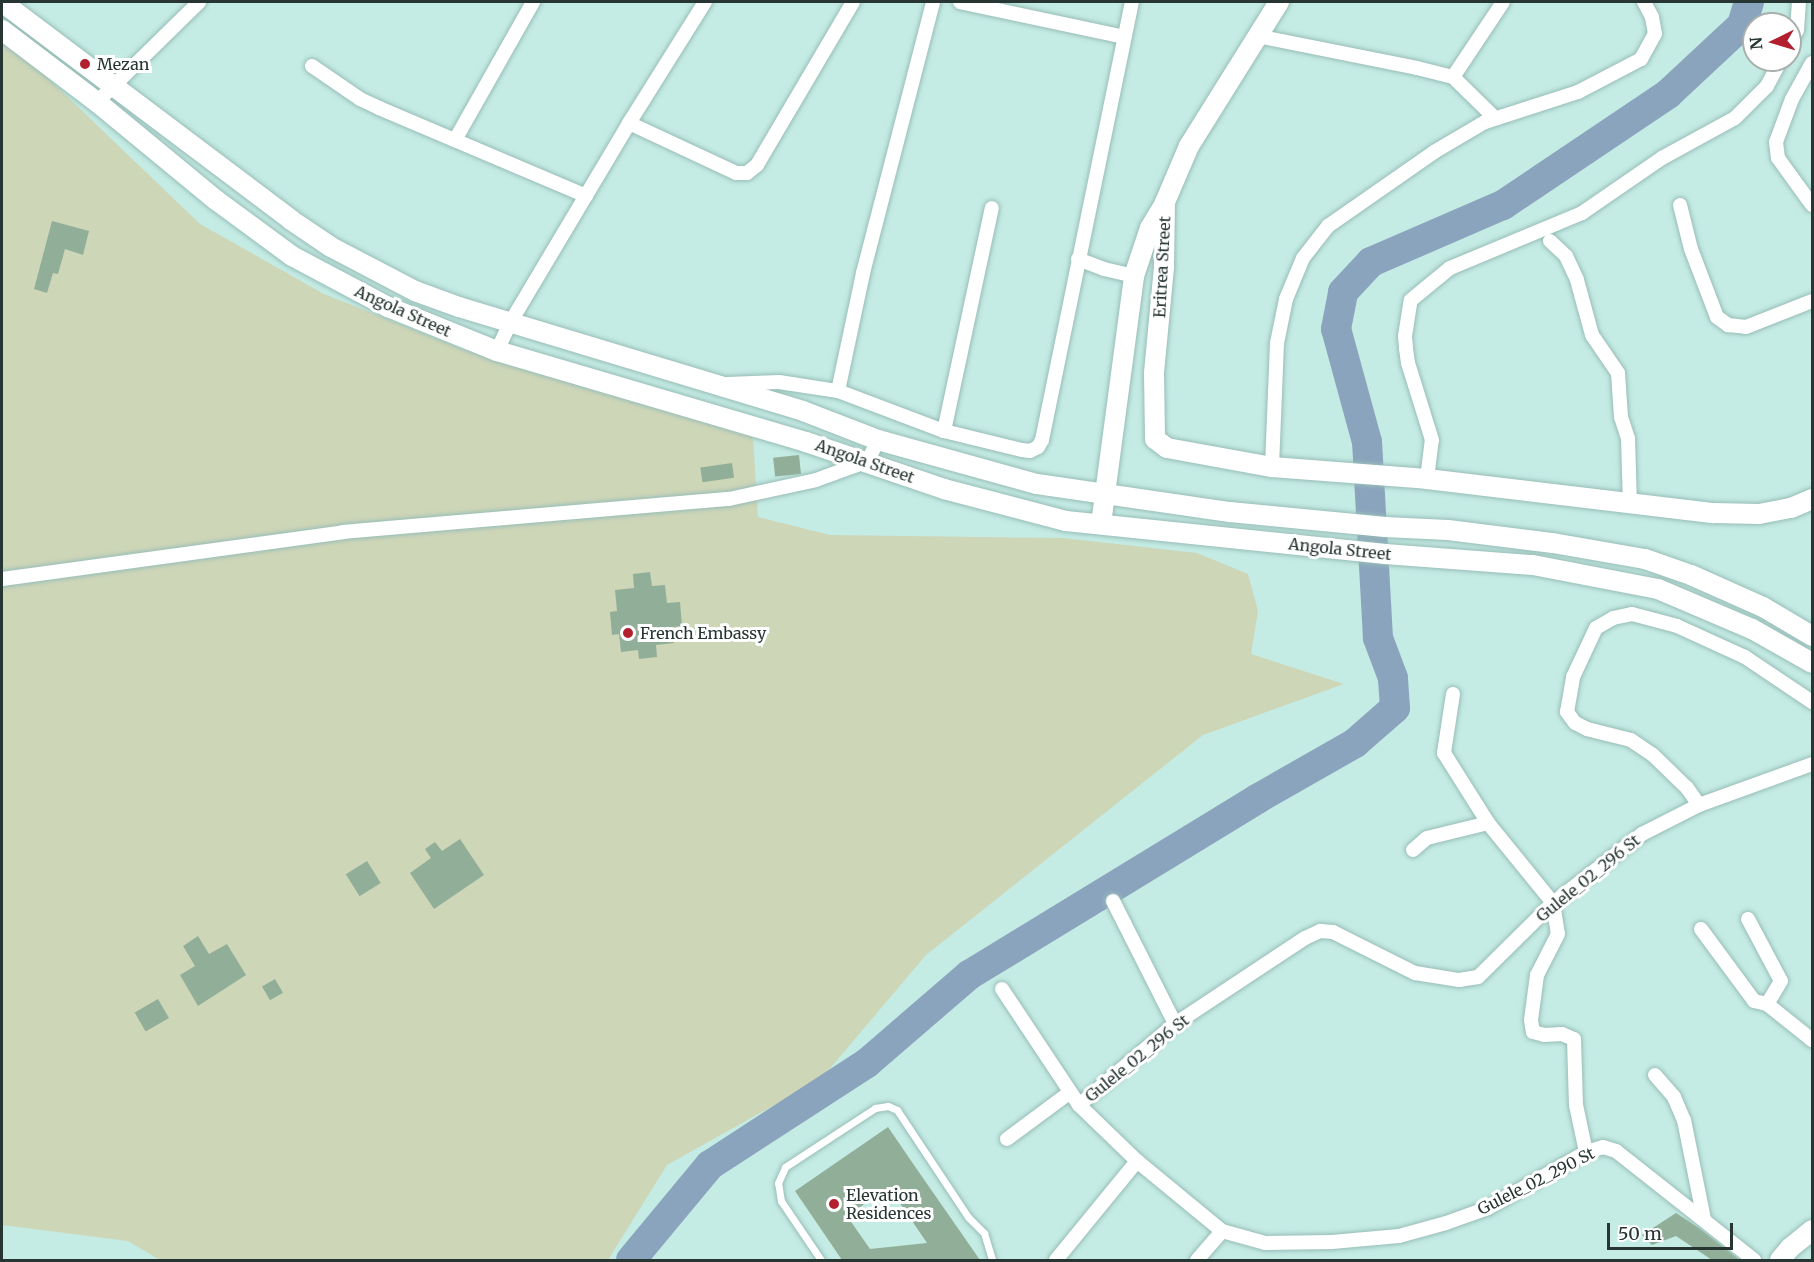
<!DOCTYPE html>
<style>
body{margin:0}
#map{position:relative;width:1814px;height:1262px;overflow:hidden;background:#c4ebe4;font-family:Merriweather,serif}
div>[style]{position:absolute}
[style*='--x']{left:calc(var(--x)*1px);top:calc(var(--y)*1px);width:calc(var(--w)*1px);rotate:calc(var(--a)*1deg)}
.green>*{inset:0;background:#ced6b8}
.river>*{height:30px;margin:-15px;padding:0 15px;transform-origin:15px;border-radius:15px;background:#8ba4be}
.building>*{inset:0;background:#91af98;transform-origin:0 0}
.roads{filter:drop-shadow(0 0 2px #98bdb7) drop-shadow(0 0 2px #98bdb7)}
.lane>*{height:7px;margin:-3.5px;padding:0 3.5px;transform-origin:3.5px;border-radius:3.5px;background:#fff}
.street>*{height:14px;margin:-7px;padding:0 7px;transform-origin:7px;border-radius:7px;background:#fff}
.secondary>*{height:20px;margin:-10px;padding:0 10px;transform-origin:10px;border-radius:10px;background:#fff}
.dots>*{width:16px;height:16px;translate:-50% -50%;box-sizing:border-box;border:3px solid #fff;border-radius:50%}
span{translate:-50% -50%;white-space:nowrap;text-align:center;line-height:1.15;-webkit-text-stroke:6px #fff;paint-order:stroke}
.poi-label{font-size:16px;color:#273633}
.left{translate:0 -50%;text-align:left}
.street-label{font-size:16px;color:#273633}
.frame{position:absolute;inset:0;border:3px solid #273633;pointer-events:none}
.north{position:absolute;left:1742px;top:12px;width:60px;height:60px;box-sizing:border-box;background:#fff;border:2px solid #a9afad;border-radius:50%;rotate:265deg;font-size:16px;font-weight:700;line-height:24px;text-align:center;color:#273633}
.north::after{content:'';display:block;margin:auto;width:21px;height:27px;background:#b2202f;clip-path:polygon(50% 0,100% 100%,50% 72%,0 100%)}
.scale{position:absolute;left:1607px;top:1223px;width:126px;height:27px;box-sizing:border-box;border:3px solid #273633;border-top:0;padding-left:8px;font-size:18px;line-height:21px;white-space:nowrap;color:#273633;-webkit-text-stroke:4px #fff;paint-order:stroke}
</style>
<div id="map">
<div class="green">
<div style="clip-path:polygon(2px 41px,50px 80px,200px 224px,324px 294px,462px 349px,741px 427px,753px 438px,758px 517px,830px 535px,1063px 538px,1197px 553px,1248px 574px,1258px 611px,1251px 654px,1344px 684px,1203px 735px,926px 955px,821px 1079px,667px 1165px,608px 1260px,160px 1260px,128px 1241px,2px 1225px)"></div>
</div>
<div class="river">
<div style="--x:631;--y:1260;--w:124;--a:-50.3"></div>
<div style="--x:710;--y:1165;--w:187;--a:-33"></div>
<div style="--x:867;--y:1063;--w:135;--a:-40.8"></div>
<div style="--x:969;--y:975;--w:338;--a:-31.4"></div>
<div style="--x:1257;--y:799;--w:113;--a:-29.7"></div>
<div style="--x:1355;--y:743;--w:53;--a:-41.2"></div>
<div style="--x:1395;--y:708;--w:30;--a:-94"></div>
<div style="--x:1393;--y:678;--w:43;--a:-110.6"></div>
<div style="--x:1378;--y:638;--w:196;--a:-93.2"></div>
<div style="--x:1367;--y:442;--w:117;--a:-105.3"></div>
<div style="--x:1336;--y:329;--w:38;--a:-79"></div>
<div style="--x:1343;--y:292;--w:41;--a:-47"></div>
<div style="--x:1371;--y:262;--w:144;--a:-23.4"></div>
<div style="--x:1503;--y:205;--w:199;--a:-33.9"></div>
<div style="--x:1668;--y:94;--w:101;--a:-43"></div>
<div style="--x:1742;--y:25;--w:24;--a:-73"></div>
</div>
<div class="building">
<div style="clip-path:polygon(52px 221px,89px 231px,83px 255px,65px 249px,58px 274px,53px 273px,47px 293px,34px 289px)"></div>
<div style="left:799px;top:455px;width:19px;height:26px;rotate:84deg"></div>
<div style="left:732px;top:463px;width:15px;height:32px;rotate:82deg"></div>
<div style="clip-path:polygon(650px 572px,652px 586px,665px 585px,667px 603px,680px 602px,682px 626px,673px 627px,674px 643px,656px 645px,657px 657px,639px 659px,638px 650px,621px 652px,619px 634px,612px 635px,610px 612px,617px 611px,615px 590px,634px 588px,633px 574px)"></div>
<div style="clip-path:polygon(460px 839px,484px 875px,434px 909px,410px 873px,431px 858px,425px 849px,435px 842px,442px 851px)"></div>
<div style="left:367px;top:861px;width:26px;height:25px;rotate:58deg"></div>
<div style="clip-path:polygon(198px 936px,209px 954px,227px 944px,246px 975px,198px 1006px,180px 975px,195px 966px,183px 946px)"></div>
<div style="left:275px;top:979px;width:16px;height:15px;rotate:60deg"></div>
<div style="left:158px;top:999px;width:22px;height:27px;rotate:60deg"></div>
<div style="clip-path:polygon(evenodd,888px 1127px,916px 1168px,980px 1260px,842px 1260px,795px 1191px,888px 1127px,889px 1187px,927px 1243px,870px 1249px,847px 1216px,889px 1187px)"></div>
<div style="clip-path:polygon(1676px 1213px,1699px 1228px,1740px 1260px,1712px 1260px,1676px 1236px,1652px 1245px,1642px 1235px)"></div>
</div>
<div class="roads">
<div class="lane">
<div style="--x:821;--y:1260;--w:71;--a:-124.1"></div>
<div style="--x:781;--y:1201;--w:18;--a:-99"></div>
<div style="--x:778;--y:1183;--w:17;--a:-66"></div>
<div style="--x:785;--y:1167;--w:108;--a:-33.2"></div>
<div style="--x:875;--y:1108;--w:13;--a:-9"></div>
<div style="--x:888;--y:1106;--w:10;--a:24"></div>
<div style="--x:897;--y:1110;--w:128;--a:56.4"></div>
<div style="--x:968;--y:1217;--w:23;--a:45"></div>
<div style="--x:984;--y:1233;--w:28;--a:73"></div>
</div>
<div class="street">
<div style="--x:960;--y:2;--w:168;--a:12"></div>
<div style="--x:1257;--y:36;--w:163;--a:11.3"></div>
<div style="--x:1417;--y:68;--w:37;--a:14"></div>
<div style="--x:1453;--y:77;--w:54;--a:44.3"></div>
<div style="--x:1790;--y:43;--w:15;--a:-62"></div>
<div style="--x:1797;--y:30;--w:28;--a:-86"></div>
<div style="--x:1812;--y:63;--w:41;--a:119.1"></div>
<div style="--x:1792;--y:99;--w:46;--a:110.4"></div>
<div style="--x:1776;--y:142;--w:16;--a:83"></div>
<div style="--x:1778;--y:158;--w:58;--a:54.1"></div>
<div style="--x:312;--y:66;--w:58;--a:34.5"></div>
<div style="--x:360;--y:99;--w:21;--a:25"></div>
<div style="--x:379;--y:108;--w:225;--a:23"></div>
<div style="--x:1453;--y:77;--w:90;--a:-56.3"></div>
<div style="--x:97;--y:102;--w:143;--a:-44.4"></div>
<div style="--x:629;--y:123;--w:118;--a:25"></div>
<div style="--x:736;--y:173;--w:11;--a:0"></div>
<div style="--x:747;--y:173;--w:13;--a:-39"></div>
<div style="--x:757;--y:165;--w:189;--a:-59.5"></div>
<div style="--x:455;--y:140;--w:159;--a:-60.5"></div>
<div style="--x:1680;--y:205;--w:45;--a:76"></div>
<div style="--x:1691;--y:249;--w:73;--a:69.1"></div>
<div style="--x:1717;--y:317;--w:14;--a:36"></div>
<div style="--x:1728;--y:325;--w:18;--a:6"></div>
<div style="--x:1746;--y:327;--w:71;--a:-21.5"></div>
<div style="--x:1550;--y:241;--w:22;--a:43"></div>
<div style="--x:1566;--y:256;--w:26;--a:65"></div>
<div style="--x:1577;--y:280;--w:57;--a:74.7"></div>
<div style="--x:1592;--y:335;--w:46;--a:55.6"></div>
<div style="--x:1618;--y:373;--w:44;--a:86.1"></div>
<div style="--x:1621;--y:417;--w:22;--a:72"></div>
<div style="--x:1628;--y:438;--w:66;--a:88.3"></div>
<div style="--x:1078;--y:259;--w:28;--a:21"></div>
<div style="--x:1104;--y:269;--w:31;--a:13"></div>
<div style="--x:497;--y:351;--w:31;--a:-65"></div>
<div style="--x:510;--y:323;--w:233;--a:-59.2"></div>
<div style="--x:629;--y:123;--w:143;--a:-57.9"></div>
<div style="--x:727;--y:384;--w:52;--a:-2.2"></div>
<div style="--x:779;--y:382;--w:60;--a:8.7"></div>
<div style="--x:838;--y:391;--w:113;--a:20.7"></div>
<div style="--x:944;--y:431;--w:80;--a:13.7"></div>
<div style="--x:1022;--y:450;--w:8;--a:7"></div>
<div style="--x:1030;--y:451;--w:9;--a:-27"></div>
<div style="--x:1038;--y:447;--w:8;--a:-60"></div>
<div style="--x:1042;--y:440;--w:447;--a:-78.4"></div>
<div style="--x:838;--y:391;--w:121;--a:-78"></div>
<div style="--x:863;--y:273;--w:280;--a:-75.5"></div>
<div style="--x:944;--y:431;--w:228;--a:-77.9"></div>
<div style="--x:1272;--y:467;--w:124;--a:-87.7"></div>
<div style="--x:1277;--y:343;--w:45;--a:-78.4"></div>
<div style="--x:1286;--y:299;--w:44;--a:-67.5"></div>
<div style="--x:1303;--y:258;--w:41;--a:-52"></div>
<div style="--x:1328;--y:226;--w:129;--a:-34.9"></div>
<div style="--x:1434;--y:152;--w:59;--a:-30.5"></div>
<div style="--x:1485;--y:122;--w:98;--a:-17.9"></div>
<div style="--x:1578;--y:92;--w:71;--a:-27.6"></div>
<div style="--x:1641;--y:59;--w:29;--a:-61"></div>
<div style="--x:1655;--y:34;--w:17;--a:-100"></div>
<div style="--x:1652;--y:17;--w:17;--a:-118"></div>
<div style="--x:1427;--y:479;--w:39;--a:-83"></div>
<div style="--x:1432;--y:440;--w:81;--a:-107.3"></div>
<div style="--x:1408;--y:363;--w:15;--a:-98"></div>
<div style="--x:1406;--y:348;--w:12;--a:-95"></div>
<div style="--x:1405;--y:336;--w:36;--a:-81"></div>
<div style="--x:1411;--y:300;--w:50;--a:-39.4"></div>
<div style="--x:1450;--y:268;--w:143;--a:-22.6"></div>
<div style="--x:1582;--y:213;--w:97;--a:-34.5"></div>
<div style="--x:1662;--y:158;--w:83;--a:-28.7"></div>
<div style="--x:1735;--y:118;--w:45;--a:-45"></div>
<div style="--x:1767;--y:86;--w:30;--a:-62"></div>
<div style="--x:2;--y:579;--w:344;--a:-7.8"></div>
<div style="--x:343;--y:532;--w:387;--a:-4.9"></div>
<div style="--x:729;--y:499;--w:89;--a:-12.3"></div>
<div style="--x:816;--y:480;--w:55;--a:-20.1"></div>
<div style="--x:868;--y:461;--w:23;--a:-65"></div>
<div style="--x:1453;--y:694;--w:60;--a:98.7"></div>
<div style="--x:1444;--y:753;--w:83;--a:57.8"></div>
<div style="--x:1488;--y:823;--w:103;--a:50.9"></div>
<div style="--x:1699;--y:805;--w:21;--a:-125"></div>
<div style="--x:1687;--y:788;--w:47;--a:-135.9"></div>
<div style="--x:1653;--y:755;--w:27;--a:-146"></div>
<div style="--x:1631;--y:740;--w:45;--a:-166"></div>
<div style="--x:1587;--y:729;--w:13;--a:-153"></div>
<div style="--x:1575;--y:723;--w:14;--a:-126"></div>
<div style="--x:1567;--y:712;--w:36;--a:-80"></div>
<div style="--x:1573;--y:677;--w:54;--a:-64.9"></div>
<div style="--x:1596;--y:628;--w:20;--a:-30"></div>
<div style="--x:1613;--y:618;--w:19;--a:-12"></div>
<div style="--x:1632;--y:614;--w:47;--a:14.9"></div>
<div style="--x:1677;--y:626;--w:75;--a:24.5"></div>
<div style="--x:1745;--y:657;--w:81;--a:33.9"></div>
<div style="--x:1413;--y:850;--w:18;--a:-41"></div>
<div style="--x:1427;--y:838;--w:63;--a:-13.8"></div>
<div style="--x:1113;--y:901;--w:138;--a:63.2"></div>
<div style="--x:1553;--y:903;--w:31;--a:81"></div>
<div style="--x:1558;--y:934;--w:46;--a:117.1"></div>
<div style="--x:1537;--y:975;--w:45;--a:97.6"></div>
<div style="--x:1531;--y:1020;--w:12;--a:81"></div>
<div style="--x:1533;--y:1032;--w:11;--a:15"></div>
<div style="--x:1544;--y:1035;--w:18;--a:-3"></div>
<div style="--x:1562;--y:1034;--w:13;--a:23"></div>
<div style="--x:1574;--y:1039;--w:66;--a:88.3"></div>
<div style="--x:1576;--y:1105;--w:48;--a:78"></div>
<div style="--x:1748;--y:919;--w:70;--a:62"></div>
<div style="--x:1781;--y:981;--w:27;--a:121"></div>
<div style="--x:1767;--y:1004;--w:58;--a:38.7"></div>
<div style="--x:1701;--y:929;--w:89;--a:53.6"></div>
<div style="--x:1754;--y:1001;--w:13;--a:13"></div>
<div style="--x:1002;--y:989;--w:139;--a:56.4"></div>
<div style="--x:1079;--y:1105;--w:81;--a:44"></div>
<div style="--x:1137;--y:1161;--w:110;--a:39.5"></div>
<div style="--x:1222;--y:1231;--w:45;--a:15.6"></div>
<div style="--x:1265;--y:1243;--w:67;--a:-0.9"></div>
<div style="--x:1332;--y:1242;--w:67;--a:-5.1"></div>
<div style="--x:1399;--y:1236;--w:49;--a:-15.5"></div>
<div style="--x:1446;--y:1223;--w:45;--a:-19.7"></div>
<div style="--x:1488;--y:1208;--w:113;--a:-29.7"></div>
<div style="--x:1586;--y:1152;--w:18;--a:-16"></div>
<div style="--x:1603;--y:1147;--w:14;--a:17"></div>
<div style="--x:1616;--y:1151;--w:176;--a:38.3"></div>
<div style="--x:1655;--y:1075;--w:29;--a:49"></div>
<div style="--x:1674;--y:1097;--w:25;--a:67"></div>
<div style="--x:1684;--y:1120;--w:101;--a:78.6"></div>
<div style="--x:1079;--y:1105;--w:126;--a:-40.2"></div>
<div style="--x:1175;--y:1024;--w:156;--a:-33.5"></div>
<div style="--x:1305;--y:938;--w:17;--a:-25"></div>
<div style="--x:1320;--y:931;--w:13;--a:4"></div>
<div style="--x:1333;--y:932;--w:92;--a:26.6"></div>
<div style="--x:1415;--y:973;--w:45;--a:9"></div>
<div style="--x:1459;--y:980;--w:19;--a:-9"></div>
<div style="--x:1478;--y:977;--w:105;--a:-44.6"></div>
<div style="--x:1553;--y:903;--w:113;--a:-37.8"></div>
<div style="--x:1642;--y:834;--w:64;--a:-27"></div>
<div style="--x:1699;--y:805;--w:120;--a:-19.9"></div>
<div style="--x:1007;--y:1139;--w:77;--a:-36.6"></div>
<div style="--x:1056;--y:1260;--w:128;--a:-50.7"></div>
<div style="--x:1197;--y:1260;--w:38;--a:-49"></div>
</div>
<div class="secondary">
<div style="--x:2;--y:2;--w:362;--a:37"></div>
<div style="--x:291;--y:220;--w:48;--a:34"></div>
<div style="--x:331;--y:247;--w:95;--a:27.6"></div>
<div style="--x:415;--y:291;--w:47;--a:20"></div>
<div style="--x:459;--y:307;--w:359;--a:16.8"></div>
<div style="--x:803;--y:411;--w:80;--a:21.1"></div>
<div style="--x:878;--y:440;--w:165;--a:15.5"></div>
<div style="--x:1037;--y:484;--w:195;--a:8.3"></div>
<div style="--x:1230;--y:512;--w:156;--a:5.5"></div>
<div style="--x:1385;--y:527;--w:63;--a:2.7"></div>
<div style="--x:1448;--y:530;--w:106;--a:7.1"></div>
<div style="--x:1553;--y:543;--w:93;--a:9.9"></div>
<div style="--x:1645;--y:559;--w:49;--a:19.2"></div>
<div style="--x:1691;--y:575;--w:79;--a:24"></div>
<div style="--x:1763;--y:607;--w:57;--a:30.6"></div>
<div style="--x:1279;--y:2;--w:170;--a:122"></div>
<div style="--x:1189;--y:146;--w:61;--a:113.2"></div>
<div style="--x:1165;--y:202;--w:65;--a:90.9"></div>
<div style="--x:1164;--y:267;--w:106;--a:95.4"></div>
<div style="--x:1154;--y:373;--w:66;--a:89.1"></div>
<div style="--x:1155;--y:439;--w:15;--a:37"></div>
<div style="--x:1167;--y:448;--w:107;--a:10.3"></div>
<div style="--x:1272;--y:467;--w:155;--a:4.4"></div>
<div style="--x:1427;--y:479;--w:289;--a:6.8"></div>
<div style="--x:1714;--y:513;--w:45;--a:1.3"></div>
<div style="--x:1759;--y:514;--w:33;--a:-11"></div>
<div style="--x:1791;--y:508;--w:23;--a:-23"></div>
<div style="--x:2;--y:30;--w:119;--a:37.2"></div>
<div style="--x:97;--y:102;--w:154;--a:39.5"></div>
<div style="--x:216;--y:200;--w:94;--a:36.4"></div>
<div style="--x:292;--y:256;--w:109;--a:28"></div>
<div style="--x:388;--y:307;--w:118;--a:22"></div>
<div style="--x:497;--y:351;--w:322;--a:16.4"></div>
<div style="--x:806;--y:442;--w:146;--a:18.8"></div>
<div style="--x:944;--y:489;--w:126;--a:14.7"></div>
<div style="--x:1066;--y:521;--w:321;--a:5.9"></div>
<div style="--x:1385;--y:554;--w:148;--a:4.3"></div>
<div style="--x:1533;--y:565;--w:127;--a:10.9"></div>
<div style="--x:1658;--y:589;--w:102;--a:23.1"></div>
<div style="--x:1752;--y:629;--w:69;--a:29.5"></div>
<div style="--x:1101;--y:524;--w:250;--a:-82.4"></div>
<div style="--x:1134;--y:276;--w:51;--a:-71.6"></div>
<div style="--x:1150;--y:228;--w:27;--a:-59"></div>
<div style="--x:1780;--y:1260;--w:16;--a:-50"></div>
<div style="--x:1790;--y:1248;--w:28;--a:-39"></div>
</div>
</div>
<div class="dots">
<div style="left:85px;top:64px;background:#b2202f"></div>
<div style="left:628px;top:633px;background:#b2202f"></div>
<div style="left:834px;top:1204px;background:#b2202f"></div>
</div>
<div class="poi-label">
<span class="left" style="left:97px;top:64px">Mezan</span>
<span class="left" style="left:640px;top:633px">French Embassy</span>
<span class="left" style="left:846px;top:1204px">Elevation<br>Residences</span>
</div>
<div class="street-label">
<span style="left:1162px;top:267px;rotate:-87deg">Eritrea Street</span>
<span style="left:403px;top:311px;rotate:24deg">Angola Street</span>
<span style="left:865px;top:461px;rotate:19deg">Angola Street</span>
<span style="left:1340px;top:549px;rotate:6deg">Angola Street</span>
<span style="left:1588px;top:878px;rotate:-39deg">Gulele_02_296 St</span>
<span style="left:1137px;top:1058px;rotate:-39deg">Gulele_02_296 St</span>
<span style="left:1536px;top:1181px;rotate:-27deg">Gulele_02_290 St</span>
</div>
<div class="frame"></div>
<div class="north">N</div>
<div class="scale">50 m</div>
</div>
